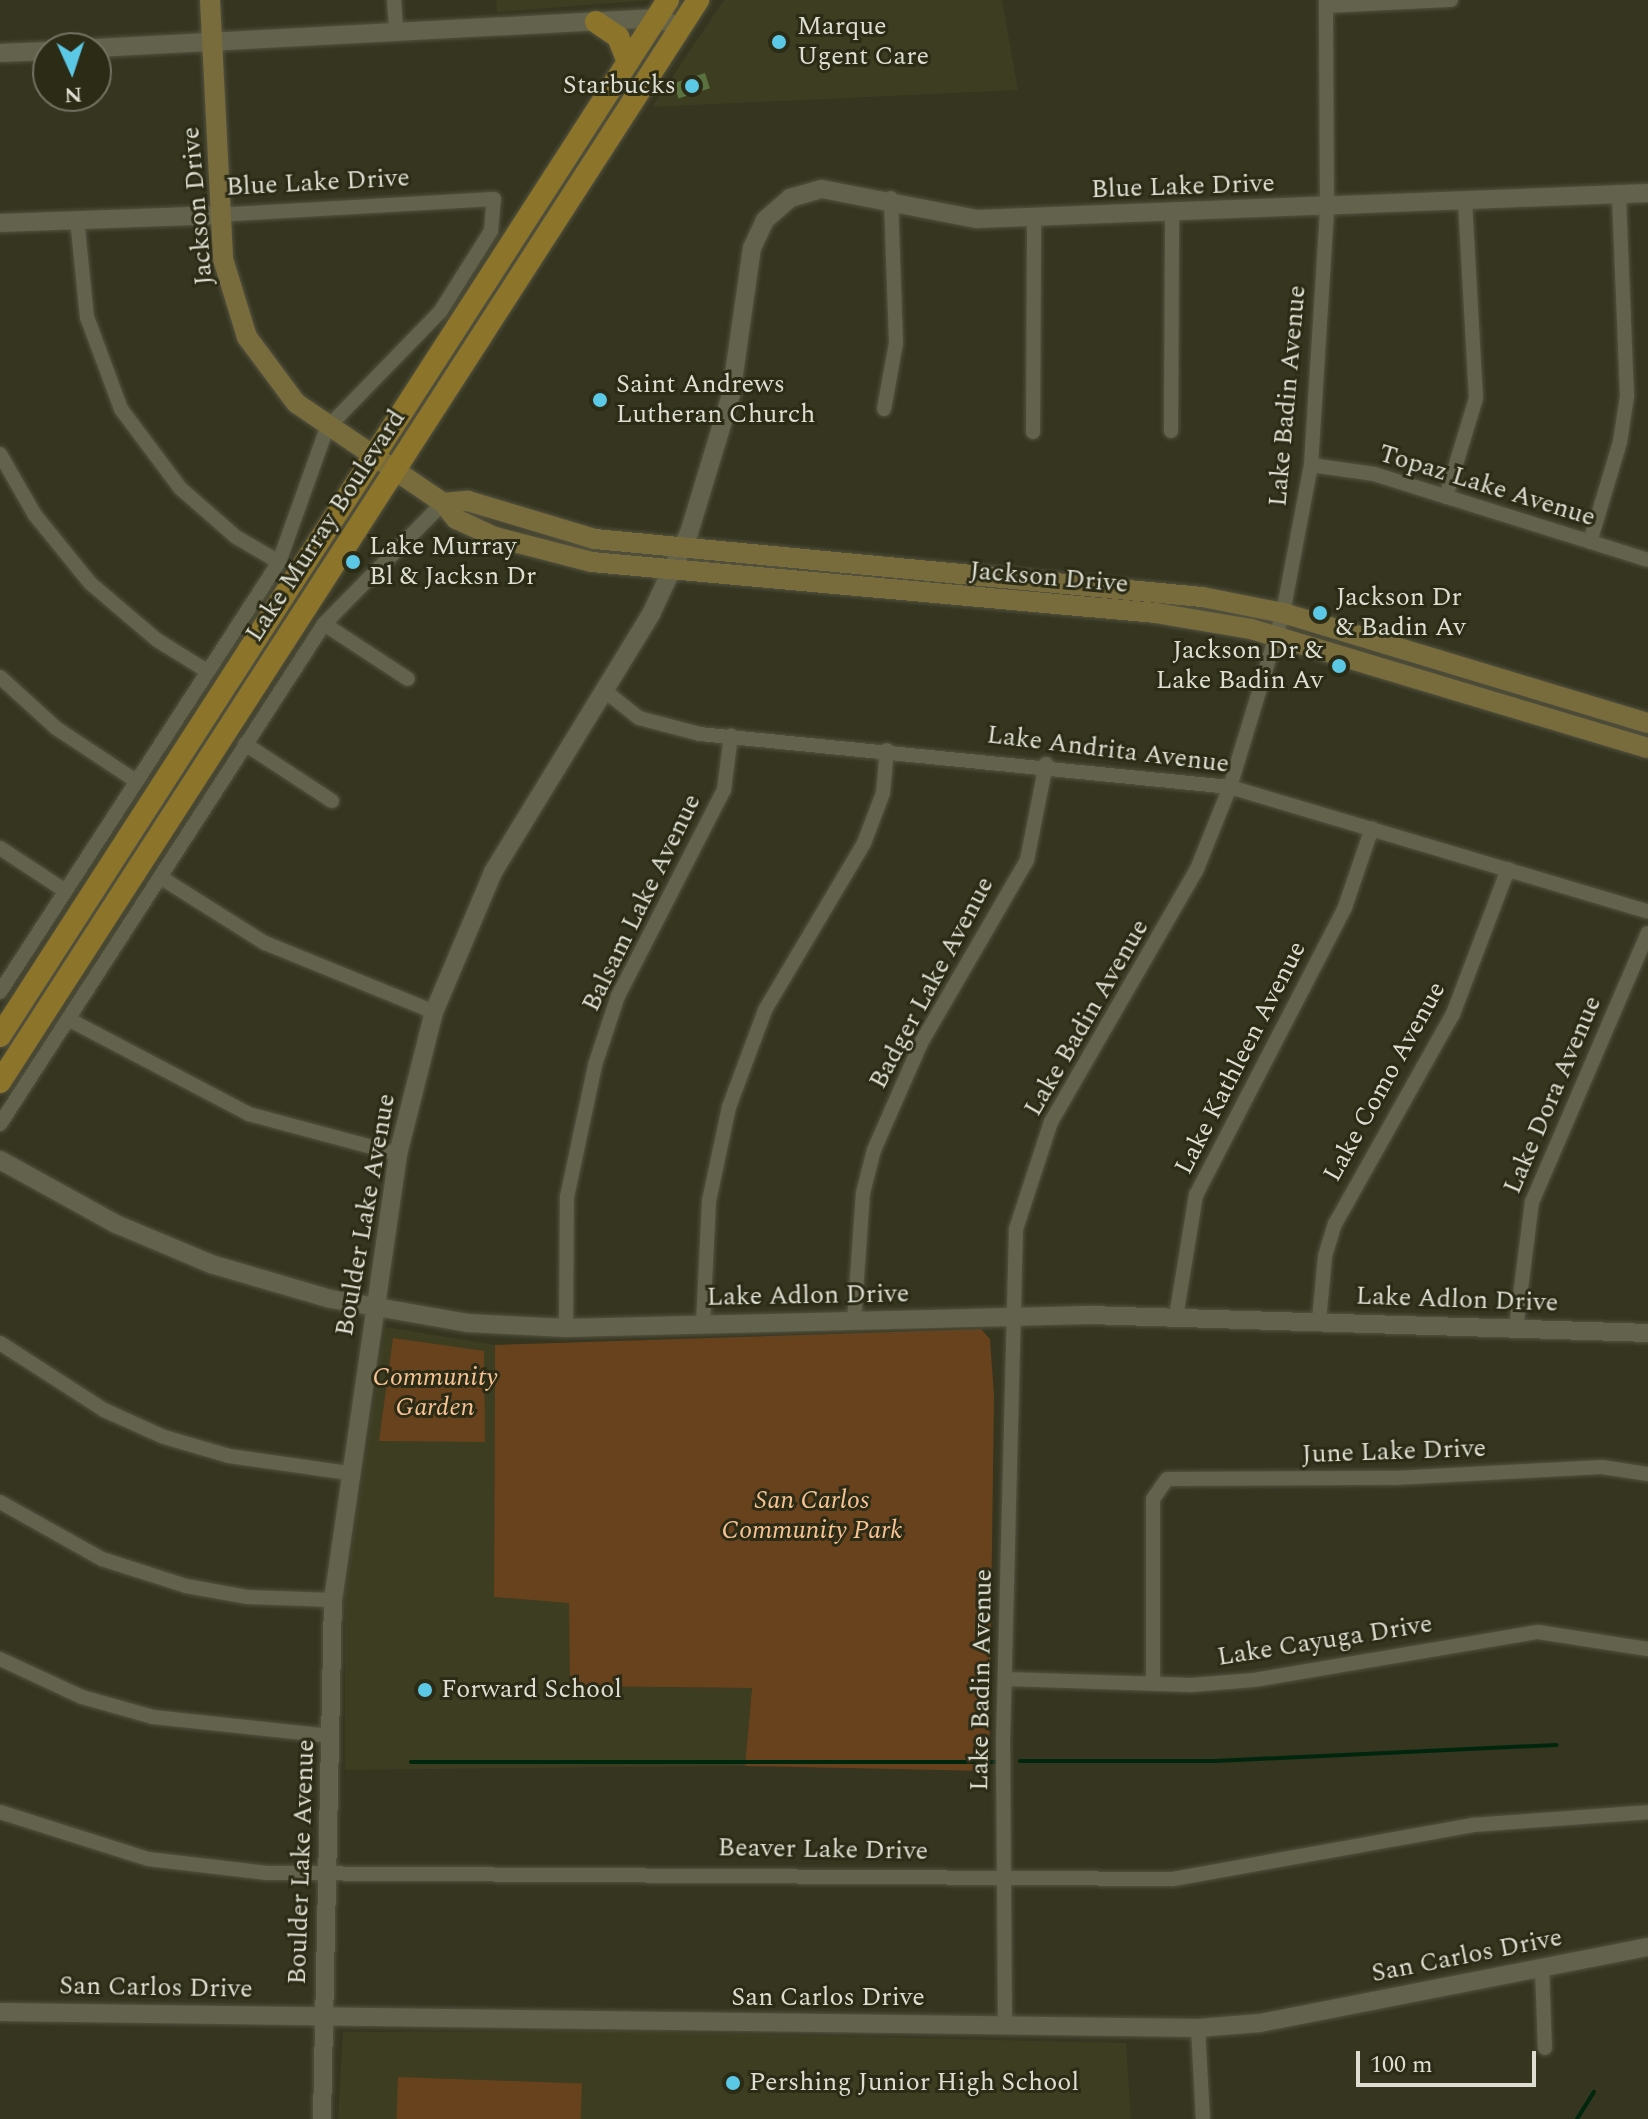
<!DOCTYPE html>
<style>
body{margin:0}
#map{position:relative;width:1648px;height:2119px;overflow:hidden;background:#353520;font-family:Spectral,serif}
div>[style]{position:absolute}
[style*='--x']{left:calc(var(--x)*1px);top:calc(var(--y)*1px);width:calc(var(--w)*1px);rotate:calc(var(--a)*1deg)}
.built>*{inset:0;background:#3d3d21}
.green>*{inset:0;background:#68421c;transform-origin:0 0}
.stream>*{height:4px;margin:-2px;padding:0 2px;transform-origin:2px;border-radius:2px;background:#00260d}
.building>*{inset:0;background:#59723f;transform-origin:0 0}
.roads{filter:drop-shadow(0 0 2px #535240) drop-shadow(0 0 2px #535240)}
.minor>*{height:14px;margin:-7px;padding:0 7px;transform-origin:7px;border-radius:7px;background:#63634d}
.tertiary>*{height:18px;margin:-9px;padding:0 9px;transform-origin:9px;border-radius:9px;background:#63634d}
.secondary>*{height:20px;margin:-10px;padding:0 10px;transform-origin:10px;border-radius:10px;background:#786c3c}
.primary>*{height:22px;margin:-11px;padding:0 11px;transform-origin:11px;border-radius:11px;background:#8c752b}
.dots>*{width:22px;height:22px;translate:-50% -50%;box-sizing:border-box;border:4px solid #2b2b16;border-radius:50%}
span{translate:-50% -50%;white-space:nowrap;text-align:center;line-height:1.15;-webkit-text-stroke:6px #2b2b16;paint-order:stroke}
.poi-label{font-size:26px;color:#ddddd1}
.left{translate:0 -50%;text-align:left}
.right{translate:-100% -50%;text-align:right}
.street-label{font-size:26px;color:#ddddd1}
.park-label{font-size:26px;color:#f8c292;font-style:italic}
.north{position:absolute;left:32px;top:32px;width:80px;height:80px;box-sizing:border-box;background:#2b2b16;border:2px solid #727261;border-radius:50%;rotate:177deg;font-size:22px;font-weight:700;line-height:32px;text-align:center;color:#ddddd1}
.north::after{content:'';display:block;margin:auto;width:28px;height:36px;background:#5bc8e6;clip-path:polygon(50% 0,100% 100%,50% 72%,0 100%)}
.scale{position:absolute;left:1356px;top:2051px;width:180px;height:36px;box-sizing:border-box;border:4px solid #ddddd1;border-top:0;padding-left:10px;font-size:24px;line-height:28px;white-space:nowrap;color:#ddddd1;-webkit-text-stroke:6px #2b2b16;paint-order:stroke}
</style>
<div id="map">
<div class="built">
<div style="clip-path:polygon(496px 0,652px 0,497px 12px)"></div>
<div style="clip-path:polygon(724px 0,1002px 0,1018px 90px,652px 107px)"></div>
<div style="clip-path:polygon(385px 1327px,495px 1345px,494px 1597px,569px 1602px,571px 1686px,752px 1688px,745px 1766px,345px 1770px,345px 1595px)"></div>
<div style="clip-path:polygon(616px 2031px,1126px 2043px,1131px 2119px,338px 2119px,343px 2032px)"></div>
</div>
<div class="green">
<div style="clip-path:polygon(981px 1329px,990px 1339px,994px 1395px,989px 1771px,745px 1766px,752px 1688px,570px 1686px,569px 1603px,494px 1597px,495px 1345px)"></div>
<div style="clip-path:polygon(393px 1338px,484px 1351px,485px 1442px,379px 1441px)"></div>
<div style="left:398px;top:2077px;width:184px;height:42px;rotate:2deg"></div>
</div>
<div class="stream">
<div style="--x:1020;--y:1761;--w:195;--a:0"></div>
<div style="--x:1215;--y:1761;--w:342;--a:-2.7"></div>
<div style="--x:411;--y:1762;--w:587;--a:0"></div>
<div style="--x:1577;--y:2119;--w:32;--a:-58"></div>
</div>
<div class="building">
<div style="left:705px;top:73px;width:16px;height:33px;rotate:72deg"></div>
</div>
<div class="roads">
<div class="minor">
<div style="--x:394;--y:0;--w:32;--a:86"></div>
<div style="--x:1327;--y:6;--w:124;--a:-2.8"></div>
<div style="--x:77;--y:219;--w:99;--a:84.2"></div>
<div style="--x:87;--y:317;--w:98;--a:69.7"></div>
<div style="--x:121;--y:409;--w:99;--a:53.2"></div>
<div style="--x:180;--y:488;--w:74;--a:41.2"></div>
<div style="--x:236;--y:537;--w:50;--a:30.2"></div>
<div style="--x:884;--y:409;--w:67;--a:-79.7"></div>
<div style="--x:896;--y:343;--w:145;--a:-92"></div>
<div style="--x:1171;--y:431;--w:220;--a:-89.7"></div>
<div style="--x:1033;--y:432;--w:213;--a:-89.7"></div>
<div style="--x:0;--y:454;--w:70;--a:60.2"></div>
<div style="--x:35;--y:515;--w:87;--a:51"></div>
<div style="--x:90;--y:583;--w:88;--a:40.4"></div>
<div style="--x:157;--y:640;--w:59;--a:31.8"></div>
<div style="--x:1311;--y:465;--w:64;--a:8.1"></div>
<div style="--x:1374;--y:474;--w:287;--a:17.4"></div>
<div style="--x:1446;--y:497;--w:103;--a:-73.1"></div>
<div style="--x:1476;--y:398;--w:197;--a:-93.2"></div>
<div style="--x:1590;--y:542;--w:104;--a:-73.3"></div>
<div style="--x:1620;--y:442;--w:47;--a:-81.3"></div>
<div style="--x:1627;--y:396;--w:201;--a:-92.3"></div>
<div style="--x:324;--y:624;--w:100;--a:33.2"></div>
<div style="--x:0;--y:677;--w:76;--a:42.3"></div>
<div style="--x:56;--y:728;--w:96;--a:33.5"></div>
<div style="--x:605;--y:691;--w:43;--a:38.5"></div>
<div style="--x:639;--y:718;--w:63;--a:14.7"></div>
<div style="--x:700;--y:734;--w:533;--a:5.71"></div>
<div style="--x:1230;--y:787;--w:436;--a:16.6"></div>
<div style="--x:245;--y:744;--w:104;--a:33.2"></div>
<div style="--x:0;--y:848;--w:77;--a:33.3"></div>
<div style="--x:160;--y:877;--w:124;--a:32.2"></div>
<div style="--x:265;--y:943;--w:183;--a:22.2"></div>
<div style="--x:0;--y:992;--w:513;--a:-57.02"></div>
<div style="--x:279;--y:562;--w:142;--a:-70.3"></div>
<div style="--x:327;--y:428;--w:162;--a:-45.8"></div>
<div style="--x:440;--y:312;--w:96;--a:-57.8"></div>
<div style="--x:491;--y:231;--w:32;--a:-85"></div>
<div style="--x:494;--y:199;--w:274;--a:176.7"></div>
<div style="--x:68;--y:1019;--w:204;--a:27.7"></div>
<div style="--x:249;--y:1114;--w:154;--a:15"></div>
<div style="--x:0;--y:1124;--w:596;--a:-57.06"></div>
<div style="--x:324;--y:624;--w:170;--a:-45.5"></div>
<div style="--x:1176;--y:1317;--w:124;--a:-80.7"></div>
<div style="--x:1196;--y:1195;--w:324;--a:-62.6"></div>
<div style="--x:1345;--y:907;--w:83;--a:-71.1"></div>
<div style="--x:854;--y:1321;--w:128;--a:-86"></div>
<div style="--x:863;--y:1193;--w:44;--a:-75.7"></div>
<div style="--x:874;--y:1150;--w:117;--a:-66.3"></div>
<div style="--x:921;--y:1043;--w:211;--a:-59.9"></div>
<div style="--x:1027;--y:860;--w:98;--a:-78.8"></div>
<div style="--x:1319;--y:1321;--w:65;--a:-84.7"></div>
<div style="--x:1325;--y:1256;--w:34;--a:-73"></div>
<div style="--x:1335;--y:1224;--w:241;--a:-60.7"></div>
<div style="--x:1453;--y:1014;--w:155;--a:-69.2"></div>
<div style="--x:703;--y:1324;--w:123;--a:-87.2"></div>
<div style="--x:709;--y:1201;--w:96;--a:-78"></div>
<div style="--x:729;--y:1107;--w:103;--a:-69.6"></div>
<div style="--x:765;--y:1010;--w:194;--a:-59.3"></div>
<div style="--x:864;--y:843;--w:53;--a:-69.2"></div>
<div style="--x:883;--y:793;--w:43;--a:-84.7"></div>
<div style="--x:566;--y:1328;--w:131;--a:-89.6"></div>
<div style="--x:567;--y:1197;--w:135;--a:-78"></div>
<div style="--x:595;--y:1065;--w:73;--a:-71.6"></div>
<div style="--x:618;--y:996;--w:232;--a:-62.8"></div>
<div style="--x:724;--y:790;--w:55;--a:-82.7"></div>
<div style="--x:1516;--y:1328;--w:127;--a:-82.8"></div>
<div style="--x:1532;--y:1202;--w:293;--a:-66.7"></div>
<div style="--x:0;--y:1343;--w:124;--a:32.8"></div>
<div style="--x:104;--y:1410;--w:66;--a:24.2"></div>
<div style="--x:164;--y:1437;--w:68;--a:16.3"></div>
<div style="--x:229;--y:1456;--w:120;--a:8.1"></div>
<div style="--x:0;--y:1502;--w:117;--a:29.2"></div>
<div style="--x:102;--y:1559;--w:88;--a:17.8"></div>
<div style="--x:186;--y:1586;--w:63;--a:10.1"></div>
<div style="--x:248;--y:1597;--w:85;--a:2"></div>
<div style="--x:0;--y:1659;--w:90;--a:24.9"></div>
<div style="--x:82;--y:1697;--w:74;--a:15.7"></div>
<div style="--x:153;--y:1717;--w:180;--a:6.1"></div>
<div style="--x:1007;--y:1679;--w:184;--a:1.9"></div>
<div style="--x:1191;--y:1685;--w:63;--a:-4.5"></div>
<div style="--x:1254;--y:1680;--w:288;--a:-9.6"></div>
<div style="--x:1538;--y:1632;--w:111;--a:8.8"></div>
<div style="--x:1153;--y:1683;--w:184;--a:-90"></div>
<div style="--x:1153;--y:1499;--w:24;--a:-55"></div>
<div style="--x:1167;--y:1479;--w:227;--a:-0.3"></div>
<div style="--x:1394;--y:1478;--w:208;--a:-3"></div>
<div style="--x:1602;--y:1467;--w:47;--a:8.7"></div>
<div style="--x:0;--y:1812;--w:155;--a:17.6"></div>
<div style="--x:148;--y:1859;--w:120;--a:6.7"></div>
<div style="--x:267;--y:1873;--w:906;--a:0.38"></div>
<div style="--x:1173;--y:1879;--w:305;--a:-10.2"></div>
<div style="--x:1473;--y:1825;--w:175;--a:-4.2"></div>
<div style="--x:1542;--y:1968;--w:80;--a:87.9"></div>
<div style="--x:1005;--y:2026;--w:284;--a:-90.4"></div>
<div style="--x:1003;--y:1742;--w:513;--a:-88.55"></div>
<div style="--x:1016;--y:1229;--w:113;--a:-71.9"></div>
<div style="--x:1051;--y:1122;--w:292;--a:-60"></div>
<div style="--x:1197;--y:869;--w:88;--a:-68.1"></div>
<div style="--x:1230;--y:787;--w:182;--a:-73.1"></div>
<div style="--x:1283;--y:613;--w:151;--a:-79.3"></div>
<div style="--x:1311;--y:465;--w:257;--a:-86.4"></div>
<div style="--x:1327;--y:208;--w:208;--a:-90.3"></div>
<div style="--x:1198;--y:2028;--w:91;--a:86.9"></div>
</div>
<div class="tertiary">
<div style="--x:96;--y:48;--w:562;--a:-3.06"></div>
<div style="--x:657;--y:18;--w:26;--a:21"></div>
<div style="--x:0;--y:53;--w:48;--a:-2.4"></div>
<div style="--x:0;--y:223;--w:220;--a:-2.1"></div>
<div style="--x:0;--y:1160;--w:132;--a:28.9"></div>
<div style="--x:116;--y:1224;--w:103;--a:22.8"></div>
<div style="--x:211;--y:1264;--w:125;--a:16.3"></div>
<div style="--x:331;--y:1299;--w:138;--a:10"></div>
<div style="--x:467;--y:1323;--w:99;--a:2.9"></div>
<div style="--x:566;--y:1328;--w:523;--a:-1.42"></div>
<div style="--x:1089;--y:1315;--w:559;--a:1.84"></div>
<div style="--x:0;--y:2012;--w:1198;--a:0.77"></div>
<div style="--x:1198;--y:2028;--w:62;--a:-4.6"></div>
<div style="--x:1260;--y:2023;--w:395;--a:-11.1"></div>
<div style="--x:322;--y:2119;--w:519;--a:-88.79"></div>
<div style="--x:333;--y:1600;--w:451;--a:-81.7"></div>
<div style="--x:398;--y:1154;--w:146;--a:-75.8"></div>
<div style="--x:434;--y:1012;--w:152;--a:-67.1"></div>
<div style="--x:493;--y:872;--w:303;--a:-58.5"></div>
<div style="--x:651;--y:614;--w:89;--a:-64.9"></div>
<div style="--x:689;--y:533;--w:144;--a:-73.1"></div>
<div style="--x:731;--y:395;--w:148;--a:-81.9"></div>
<div style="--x:752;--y:248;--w:31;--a:-65"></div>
<div style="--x:765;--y:220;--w:33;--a:-41"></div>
<div style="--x:790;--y:198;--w:33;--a:-16"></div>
<div style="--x:822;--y:189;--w:158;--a:11"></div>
<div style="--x:977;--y:219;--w:672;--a:-2.22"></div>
</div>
<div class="secondary">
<div style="--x:210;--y:0;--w:259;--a:87.1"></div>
<div style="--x:223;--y:259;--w:82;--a:72.9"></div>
<div style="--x:247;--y:337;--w:82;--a:53.4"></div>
<div style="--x:296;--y:403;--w:178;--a:34.2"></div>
<div style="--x:443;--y:503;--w:21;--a:51"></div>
<div style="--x:456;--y:519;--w:43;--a:24.8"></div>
<div style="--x:495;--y:537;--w:100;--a:14.5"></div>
<div style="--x:592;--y:562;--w:566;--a:5.17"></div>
<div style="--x:1156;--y:613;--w:96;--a:9.6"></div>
<div style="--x:1251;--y:629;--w:414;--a:16.7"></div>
<div style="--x:443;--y:503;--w:25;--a:-5"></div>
<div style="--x:468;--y:501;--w:133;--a:16.7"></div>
<div style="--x:595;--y:539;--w:610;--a:5.46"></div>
<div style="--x:1202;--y:597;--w:83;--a:11.2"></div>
<div style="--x:1283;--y:613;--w:381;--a:16.8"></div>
</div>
<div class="primary">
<div style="--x:596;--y:22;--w:27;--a:34"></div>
<div style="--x:618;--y:37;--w:27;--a:68"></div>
<div style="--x:0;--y:1036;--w:1233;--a:-57.19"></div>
<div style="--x:0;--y:1082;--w:1288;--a:-57.17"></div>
</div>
</div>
<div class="dots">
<div style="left:779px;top:42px;background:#5bc8e6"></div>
<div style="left:692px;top:86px;background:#5bc8e6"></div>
<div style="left:600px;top:400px;background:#5bc8e6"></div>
<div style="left:353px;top:562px;background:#5bc8e6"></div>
<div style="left:1320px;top:613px;background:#5bc8e6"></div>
<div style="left:1339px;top:666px;background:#5bc8e6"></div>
<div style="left:425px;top:1690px;background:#5bc8e6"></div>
<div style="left:733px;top:2083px;background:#5bc8e6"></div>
</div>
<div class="poi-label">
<span class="left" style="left:797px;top:42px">Marque<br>Ugent Care</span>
<span class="right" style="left:676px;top:86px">Starbucks</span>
<span class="left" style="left:616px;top:400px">Saint Andrews<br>Lutheran Church</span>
<span class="left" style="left:369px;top:562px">Lake Murray<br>Bl &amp; Jacksn Dr</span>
<span class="left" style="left:1336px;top:613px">Jackson Dr<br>&amp; Badin Av</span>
<span class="right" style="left:1323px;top:666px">Jackson Dr &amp;<br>Lake Badin Av</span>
<span class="left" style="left:441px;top:1690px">Forward School</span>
<span class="left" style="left:749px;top:2083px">Pershing Junior High School</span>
</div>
<div class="street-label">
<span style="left:318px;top:183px;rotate:-3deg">Blue Lake Drive</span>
<span style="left:1183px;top:187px;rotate:-2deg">Blue Lake Drive</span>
<span style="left:198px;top:206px;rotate:-95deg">Jackson Drive</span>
<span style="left:1288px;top:396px;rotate:-85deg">Lake Badin Avenue</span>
<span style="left:1487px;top:486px;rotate:17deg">Topaz Lake Avenue</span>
<span style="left:326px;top:526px;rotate:-57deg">Lake Murray Boulevard</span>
<span style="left:1049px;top:578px;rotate:5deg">Jackson Drive</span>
<span style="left:1108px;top:750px;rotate:7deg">Lake Andrita Avenue</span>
<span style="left:642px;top:903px;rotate:-64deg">Balsam Lake Avenue</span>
<span style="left:932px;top:983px;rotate:-62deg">Badger Lake Avenue</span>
<span style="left:1087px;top:1018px;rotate:-60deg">Lake Badin Avenue</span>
<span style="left:1241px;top:1058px;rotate:-63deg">Lake Kathleen Avenue</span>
<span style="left:1385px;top:1082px;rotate:-61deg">Lake Como Avenue</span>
<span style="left:1553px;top:1095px;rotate:-67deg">Lake Dora Avenue</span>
<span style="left:366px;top:1215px;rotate:-80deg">Boulder Lake Avenue</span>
<span style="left:808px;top:1296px;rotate:-1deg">Lake Adlon Drive</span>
<span style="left:1457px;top:1300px;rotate:2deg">Lake Adlon Drive</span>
<span style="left:1394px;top:1452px;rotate:-2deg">June Lake Drive</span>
<span style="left:1325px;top:1641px;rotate:-9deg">Lake Cayuga Drive</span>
<span style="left:982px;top:1680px;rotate:-89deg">Lake Badin Avenue</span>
<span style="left:823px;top:1850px;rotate:1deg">Beaver Lake Drive</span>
<span style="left:302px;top:1862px;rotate:-88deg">Boulder Lake Avenue</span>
<span style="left:1467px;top:1956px;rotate:-11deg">San Carlos Drive</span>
<span style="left:156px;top:1988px;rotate:1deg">San Carlos Drive</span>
<span style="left:828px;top:1998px">San Carlos Drive</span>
</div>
<div class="park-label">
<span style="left:435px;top:1393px">Community<br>Garden</span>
<span style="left:812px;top:1516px">San Carlos<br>Community Park</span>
</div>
<div class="north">N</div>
<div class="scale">100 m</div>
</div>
